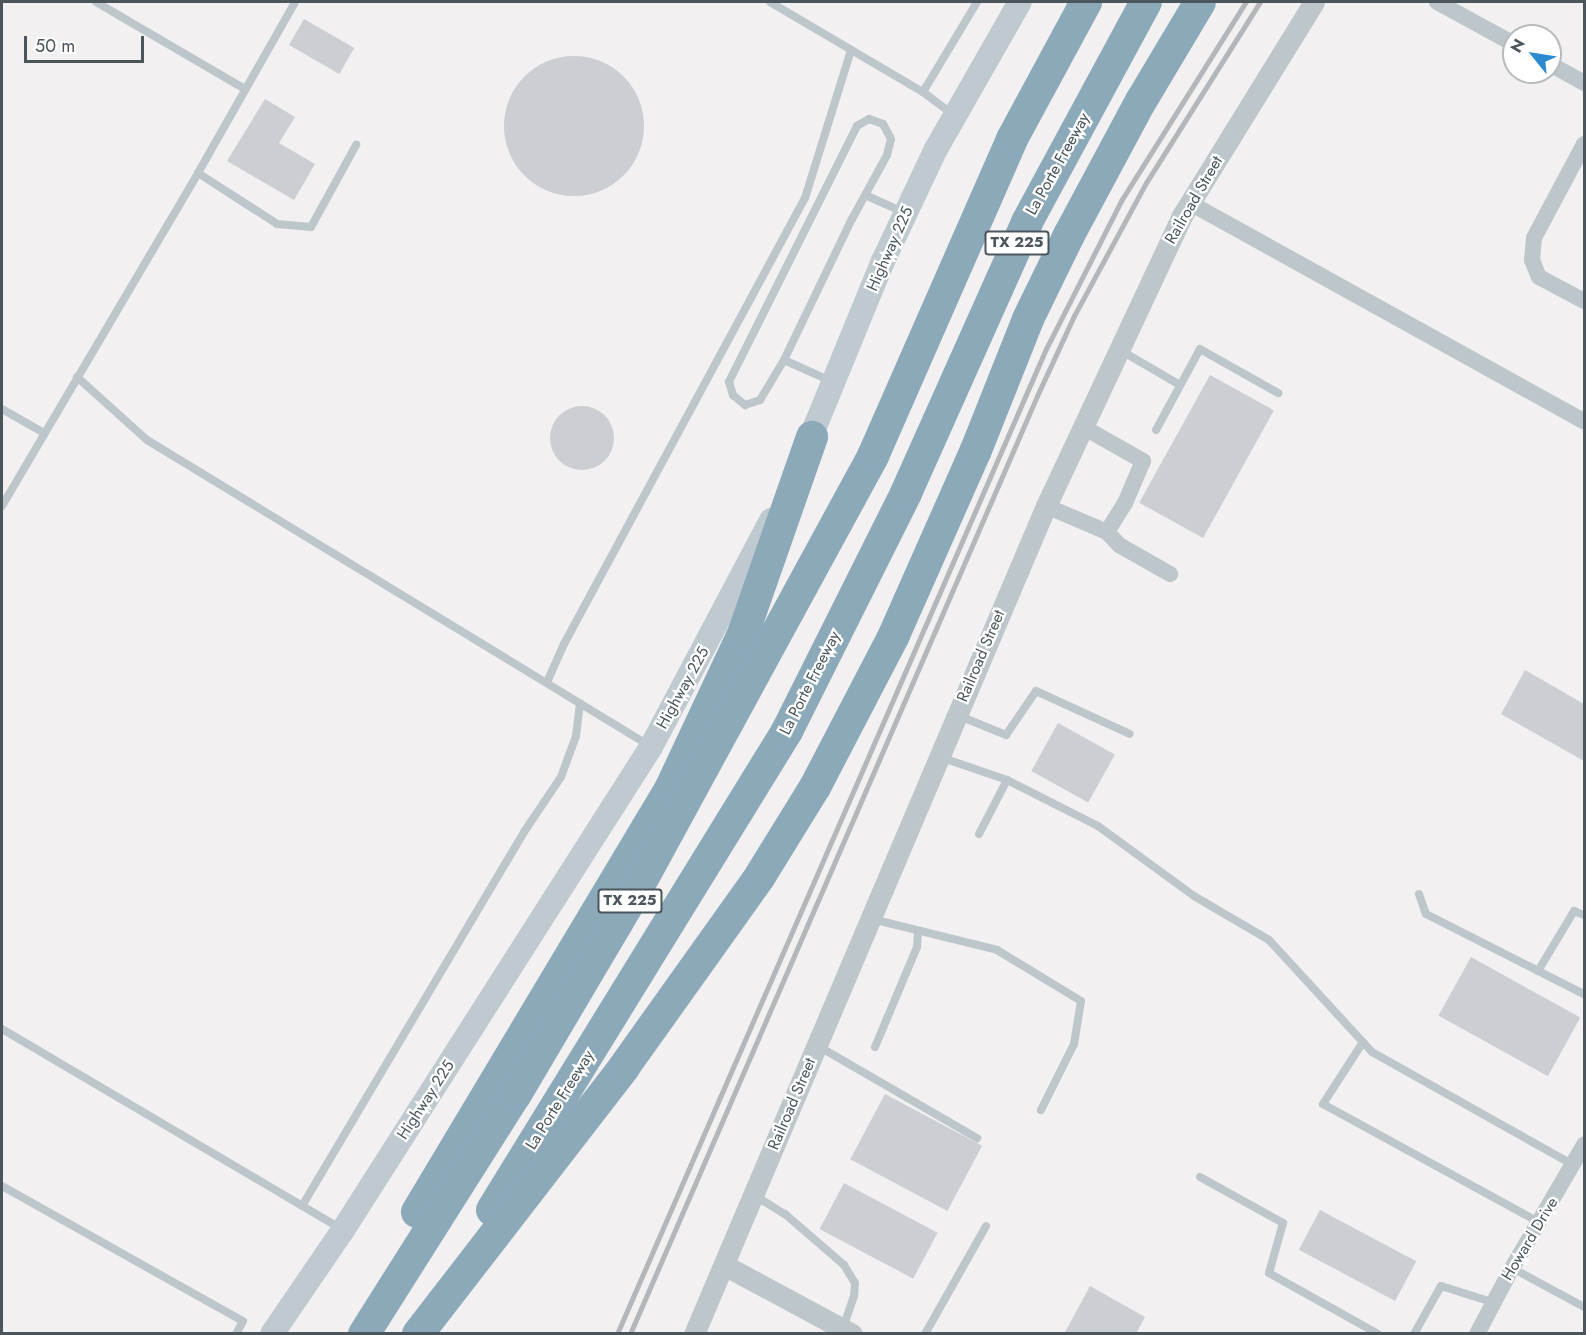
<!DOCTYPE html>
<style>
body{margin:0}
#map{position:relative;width:1586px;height:1335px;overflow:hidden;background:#f2f0f0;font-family:Jost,sans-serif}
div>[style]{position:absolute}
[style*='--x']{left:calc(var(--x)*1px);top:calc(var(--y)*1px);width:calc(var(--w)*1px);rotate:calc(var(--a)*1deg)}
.building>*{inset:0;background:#cbced2;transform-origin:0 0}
.round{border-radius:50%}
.service>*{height:8px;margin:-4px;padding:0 4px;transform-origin:4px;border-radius:4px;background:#bdc6cb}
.minor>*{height:16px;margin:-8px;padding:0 8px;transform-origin:8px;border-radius:8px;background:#bdc6cb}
.tertiary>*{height:21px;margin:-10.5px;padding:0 10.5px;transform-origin:10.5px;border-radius:10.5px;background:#bdc6cb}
.secondary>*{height:24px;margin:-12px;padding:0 12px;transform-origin:12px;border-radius:12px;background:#bec9d0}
.motorway>*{height:32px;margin:-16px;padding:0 16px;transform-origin:16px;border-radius:16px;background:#8ca9ba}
.rail>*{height:4.5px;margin:-2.25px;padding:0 2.25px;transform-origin:2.25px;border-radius:2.25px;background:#b3b6ba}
span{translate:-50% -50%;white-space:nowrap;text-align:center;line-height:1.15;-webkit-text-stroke:4.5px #fff;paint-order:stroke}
.shield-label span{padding:2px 4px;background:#fff;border:2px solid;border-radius:4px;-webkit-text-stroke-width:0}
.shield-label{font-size:15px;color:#4a565c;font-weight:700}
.street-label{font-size:16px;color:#4a565c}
.frame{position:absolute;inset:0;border:3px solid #4a565c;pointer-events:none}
.north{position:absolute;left:1502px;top:24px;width:60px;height:60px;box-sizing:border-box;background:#fff;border:2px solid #b7bbbe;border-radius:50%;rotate:300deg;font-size:16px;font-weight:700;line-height:24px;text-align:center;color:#4a565c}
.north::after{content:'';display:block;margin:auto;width:21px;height:27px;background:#2a8bd2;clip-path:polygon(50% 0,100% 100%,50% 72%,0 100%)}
.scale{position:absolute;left:24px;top:36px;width:120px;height:27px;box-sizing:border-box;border:3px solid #4a565c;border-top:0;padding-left:8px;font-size:18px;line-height:21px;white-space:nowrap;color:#4a565c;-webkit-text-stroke:4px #fff;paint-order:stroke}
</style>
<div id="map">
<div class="building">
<div style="left:304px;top:19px;width:58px;height:30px;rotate:30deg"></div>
<div class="round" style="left:504px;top:56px;width:140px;height:140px"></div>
<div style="clip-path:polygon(265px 99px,295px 117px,279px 143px,315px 164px,294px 200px,227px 161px)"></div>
<div style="left:1210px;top:375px;width:73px;height:146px;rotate:29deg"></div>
<div class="round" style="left:550px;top:406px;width:64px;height:64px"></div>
<div style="clip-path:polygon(1525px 670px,1584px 704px,1584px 761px,1501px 714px)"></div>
<div style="left:1058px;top:723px;width:65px;height:55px;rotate:29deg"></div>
<div style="left:1471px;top:957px;width:125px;height:67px;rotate:29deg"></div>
<div style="left:885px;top:1094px;width:110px;height:74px;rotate:28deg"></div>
<div style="left:844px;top:1183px;width:106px;height:52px;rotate:28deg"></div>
<div style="left:1320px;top:1210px;width:109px;height:45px;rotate:28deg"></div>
<div style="clip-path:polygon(1090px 1286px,1145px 1317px,1136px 1334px,1064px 1334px)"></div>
</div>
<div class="service">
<div style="--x:96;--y:2;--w:173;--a:30.3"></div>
<div style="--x:770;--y:2;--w:178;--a:30.5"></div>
<div style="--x:923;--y:92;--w:38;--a:37"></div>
<div style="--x:923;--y:92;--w:105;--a:-59"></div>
<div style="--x:198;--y:173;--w:94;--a:32.8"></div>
<div style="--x:277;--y:224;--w:34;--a:5"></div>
<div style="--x:311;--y:227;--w:94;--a:-61.2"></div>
<div style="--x:865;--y:195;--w:42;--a:24.1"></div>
<div style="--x:1120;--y:350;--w:69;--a:30.3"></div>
<div style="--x:784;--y:360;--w:157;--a:-64.3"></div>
<div style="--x:852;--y:219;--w:73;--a:-61.3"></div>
<div style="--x:887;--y:155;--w:16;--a:-76"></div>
<div style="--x:891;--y:139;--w:17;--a:-118"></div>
<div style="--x:883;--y:124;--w:15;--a:-160"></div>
<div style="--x:869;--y:119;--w:14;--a:150"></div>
<div style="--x:857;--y:126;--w:286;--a:116.6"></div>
<div style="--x:729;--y:382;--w:14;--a:73"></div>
<div style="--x:733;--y:395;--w:16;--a:40"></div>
<div style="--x:745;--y:405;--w:16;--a:-18"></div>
<div style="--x:760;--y:400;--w:47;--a:-59"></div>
<div style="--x:784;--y:360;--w:51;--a:24.1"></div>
<div style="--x:77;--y:377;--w:94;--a:42"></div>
<div style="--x:147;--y:440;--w:589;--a:31.31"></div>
<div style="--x:2;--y:409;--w:48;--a:29.7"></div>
<div style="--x:1156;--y:430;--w:92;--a:-61.5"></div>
<div style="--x:1200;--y:349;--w:90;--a:29.4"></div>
<div style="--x:2;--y:506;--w:386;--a:-59.5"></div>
<div style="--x:198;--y:173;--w:197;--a:-60.4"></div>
<div style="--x:547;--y:682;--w:42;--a:-65.9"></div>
<div style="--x:564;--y:644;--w:507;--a:-61.62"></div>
<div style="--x:805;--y:198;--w:155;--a:-72.7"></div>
<div style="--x:957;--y:715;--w:53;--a:22.2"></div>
<div style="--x:1006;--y:735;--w:53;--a:-55.7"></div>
<div style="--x:1036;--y:691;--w:103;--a:24.6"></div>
<div style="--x:940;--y:757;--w:71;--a:18.9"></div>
<div style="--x:1007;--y:780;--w:102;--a:26.8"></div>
<div style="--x:1098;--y:826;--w:119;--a:36.1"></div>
<div style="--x:1194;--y:896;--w:87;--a:30.4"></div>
<div style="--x:1269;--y:940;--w:152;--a:47.4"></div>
<div style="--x:1372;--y:1052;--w:231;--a:29.3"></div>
<div style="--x:979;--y:834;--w:61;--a:-62.6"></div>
<div style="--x:1419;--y:894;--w:21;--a:71"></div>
<div style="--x:1426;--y:914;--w:177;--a:26.9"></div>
<div style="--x:872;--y:919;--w:129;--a:13.9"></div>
<div style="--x:997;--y:950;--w:98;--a:31.3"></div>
<div style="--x:1081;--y:1001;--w:44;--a:99.2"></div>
<div style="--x:1074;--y:1044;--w:74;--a:116.6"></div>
<div style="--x:1538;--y:971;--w:70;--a:-59"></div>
<div style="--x:1574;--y:911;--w:11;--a:22"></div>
<div style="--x:2;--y:1029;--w:392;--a:30.5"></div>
<div style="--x:1363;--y:1042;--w:74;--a:122.8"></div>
<div style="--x:1323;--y:1104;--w:247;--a:28.7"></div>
<div style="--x:818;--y:1046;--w:184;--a:30.1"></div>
<div style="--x:875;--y:1047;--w:108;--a:-67.2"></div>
<div style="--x:917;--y:947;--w:16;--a:-86"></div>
<div style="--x:1200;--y:1177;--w:95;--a:29"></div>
<div style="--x:1283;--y:1223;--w:52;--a:105.6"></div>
<div style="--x:1269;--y:1273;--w:125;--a:29.2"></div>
<div style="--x:2;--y:1186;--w:276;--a:29.3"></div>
<div style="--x:243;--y:1321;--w:15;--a:118"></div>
<div style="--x:754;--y:1195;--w:36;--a:32"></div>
<div style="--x:785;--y:1214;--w:78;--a:40.8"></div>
<div style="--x:844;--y:1265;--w:21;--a:59"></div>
<div style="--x:855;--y:1283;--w:13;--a:94"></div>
<div style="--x:854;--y:1296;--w:34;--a:109"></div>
<div style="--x:302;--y:1206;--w:435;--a:-59.3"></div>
<div style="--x:524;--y:832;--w:66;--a:-56.1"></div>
<div style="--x:561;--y:777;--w:44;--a:-69.9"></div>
<div style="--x:576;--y:736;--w:33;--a:-83"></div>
<div style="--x:1512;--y:1268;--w:82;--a:28.4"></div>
<div style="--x:925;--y:1334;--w:124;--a:-60.5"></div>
<div style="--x:1414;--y:1334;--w:55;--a:-60.6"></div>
<div style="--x:1441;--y:1286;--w:53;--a:17.4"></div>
</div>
<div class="minor">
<div style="--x:1437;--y:2;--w:88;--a:28.6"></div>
<div style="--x:1550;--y:64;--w:39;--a:29"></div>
<div style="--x:1584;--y:144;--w:106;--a:118"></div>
<div style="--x:1534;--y:238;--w:22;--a:95"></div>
<div style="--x:1532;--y:260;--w:18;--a:68"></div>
<div style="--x:1539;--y:277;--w:51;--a:28.1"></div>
<div style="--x:1190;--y:203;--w:450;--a:29"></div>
<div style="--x:1083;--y:427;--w:69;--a:29.5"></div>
<div style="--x:1143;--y:461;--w:46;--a:113.2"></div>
<div style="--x:1125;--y:503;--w:34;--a:122"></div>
<div style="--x:1046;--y:506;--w:66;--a:23.1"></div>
<div style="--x:1107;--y:532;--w:18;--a:47"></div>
<div style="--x:1119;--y:545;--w:59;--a:29.6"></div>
<div style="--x:1477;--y:1334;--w:75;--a:-62.1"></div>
<div style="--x:1512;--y:1268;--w:143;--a:-59.7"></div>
</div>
<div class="tertiary">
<div style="--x:724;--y:1265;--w:145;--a:28.3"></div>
<div style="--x:694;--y:1334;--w:900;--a:-66.97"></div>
<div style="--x:1046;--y:506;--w:323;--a:-64.9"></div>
<div style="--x:1183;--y:214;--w:249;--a:-58.3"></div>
</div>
<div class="secondary">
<div style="--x:805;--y:451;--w:205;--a:-67.7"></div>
<div style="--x:883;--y:261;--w:124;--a:-64.7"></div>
<div style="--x:936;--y:149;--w:169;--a:-60.3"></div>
<div style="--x:272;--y:1334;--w:126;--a:-55.7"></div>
<div style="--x:343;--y:1230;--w:573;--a:-57.48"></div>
<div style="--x:651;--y:747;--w:257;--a:-62.1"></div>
</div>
<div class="motorway">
<div style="--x:492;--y:1210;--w:563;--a:-58.37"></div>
<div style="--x:787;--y:731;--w:266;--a:-63.4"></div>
<div style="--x:906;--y:493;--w:297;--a:-65.9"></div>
<div style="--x:1027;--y:222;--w:250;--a:-61.6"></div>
<div style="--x:417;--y:1212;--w:495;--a:-59.1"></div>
<div style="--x:671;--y:787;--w:169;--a:-64.8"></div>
<div style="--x:743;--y:634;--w:209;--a:-70.7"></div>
<div style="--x:364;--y:1334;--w:284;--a:-57.7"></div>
<div style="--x:516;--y:1094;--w:236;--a:-59.4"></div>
<div style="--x:636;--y:891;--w:495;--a:-61.4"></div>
<div style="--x:873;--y:456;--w:346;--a:-66.3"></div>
<div style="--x:1012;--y:139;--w:156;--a:-61.6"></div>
<div style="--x:418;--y:1334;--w:337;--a:-52.3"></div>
<div style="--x:624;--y:1067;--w:234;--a:-54.5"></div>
<div style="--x:760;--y:876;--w:105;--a:-58.3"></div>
<div style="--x:815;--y:787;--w:171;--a:-62.5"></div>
<div style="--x:894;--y:635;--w:202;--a:-66.1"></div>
<div style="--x:976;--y:450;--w:141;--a:-68.3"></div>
<div style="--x:1028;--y:319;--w:93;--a:-64"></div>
<div style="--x:1069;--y:235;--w:152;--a:-61.8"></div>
<div style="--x:1141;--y:101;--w:115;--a:-59.2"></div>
</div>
<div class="rail">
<div style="--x:617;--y:1334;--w:1074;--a:-66.47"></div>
<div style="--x:1046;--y:349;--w:166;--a:-63.1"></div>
<div style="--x:1121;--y:201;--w:235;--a:-57.9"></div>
<div style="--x:630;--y:1334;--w:1022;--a:-66.54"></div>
<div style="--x:1037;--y:396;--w:88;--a:-65.2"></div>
<div style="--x:1074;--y:316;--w:151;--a:-61.6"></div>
<div style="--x:1146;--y:183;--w:214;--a:-57.8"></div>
</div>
<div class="shield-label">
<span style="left:1017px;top:243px">TX 225</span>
<span style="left:630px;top:901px">TX 225</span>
</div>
<div class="street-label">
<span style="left:1058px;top:164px;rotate:-61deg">La Porte Freeway</span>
<span style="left:1194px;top:200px;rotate:-60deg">Railroad Street</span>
<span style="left:890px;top:249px;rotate:-66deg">Highway 225</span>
<span style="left:981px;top:656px;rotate:-67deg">Railroad Street</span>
<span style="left:810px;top:683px;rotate:-63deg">La Porte Freeway</span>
<span style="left:683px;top:688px;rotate:-61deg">Highway 225</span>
<span style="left:426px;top:1100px;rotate:-57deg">Highway 225</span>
<span style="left:560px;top:1100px;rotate:-58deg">La Porte Freeway</span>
<span style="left:792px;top:1104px;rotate:-67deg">Railroad Street</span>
<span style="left:1530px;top:1239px;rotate:-59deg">Howard Drive</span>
</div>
<div class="frame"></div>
<div class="north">N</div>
<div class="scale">50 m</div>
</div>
